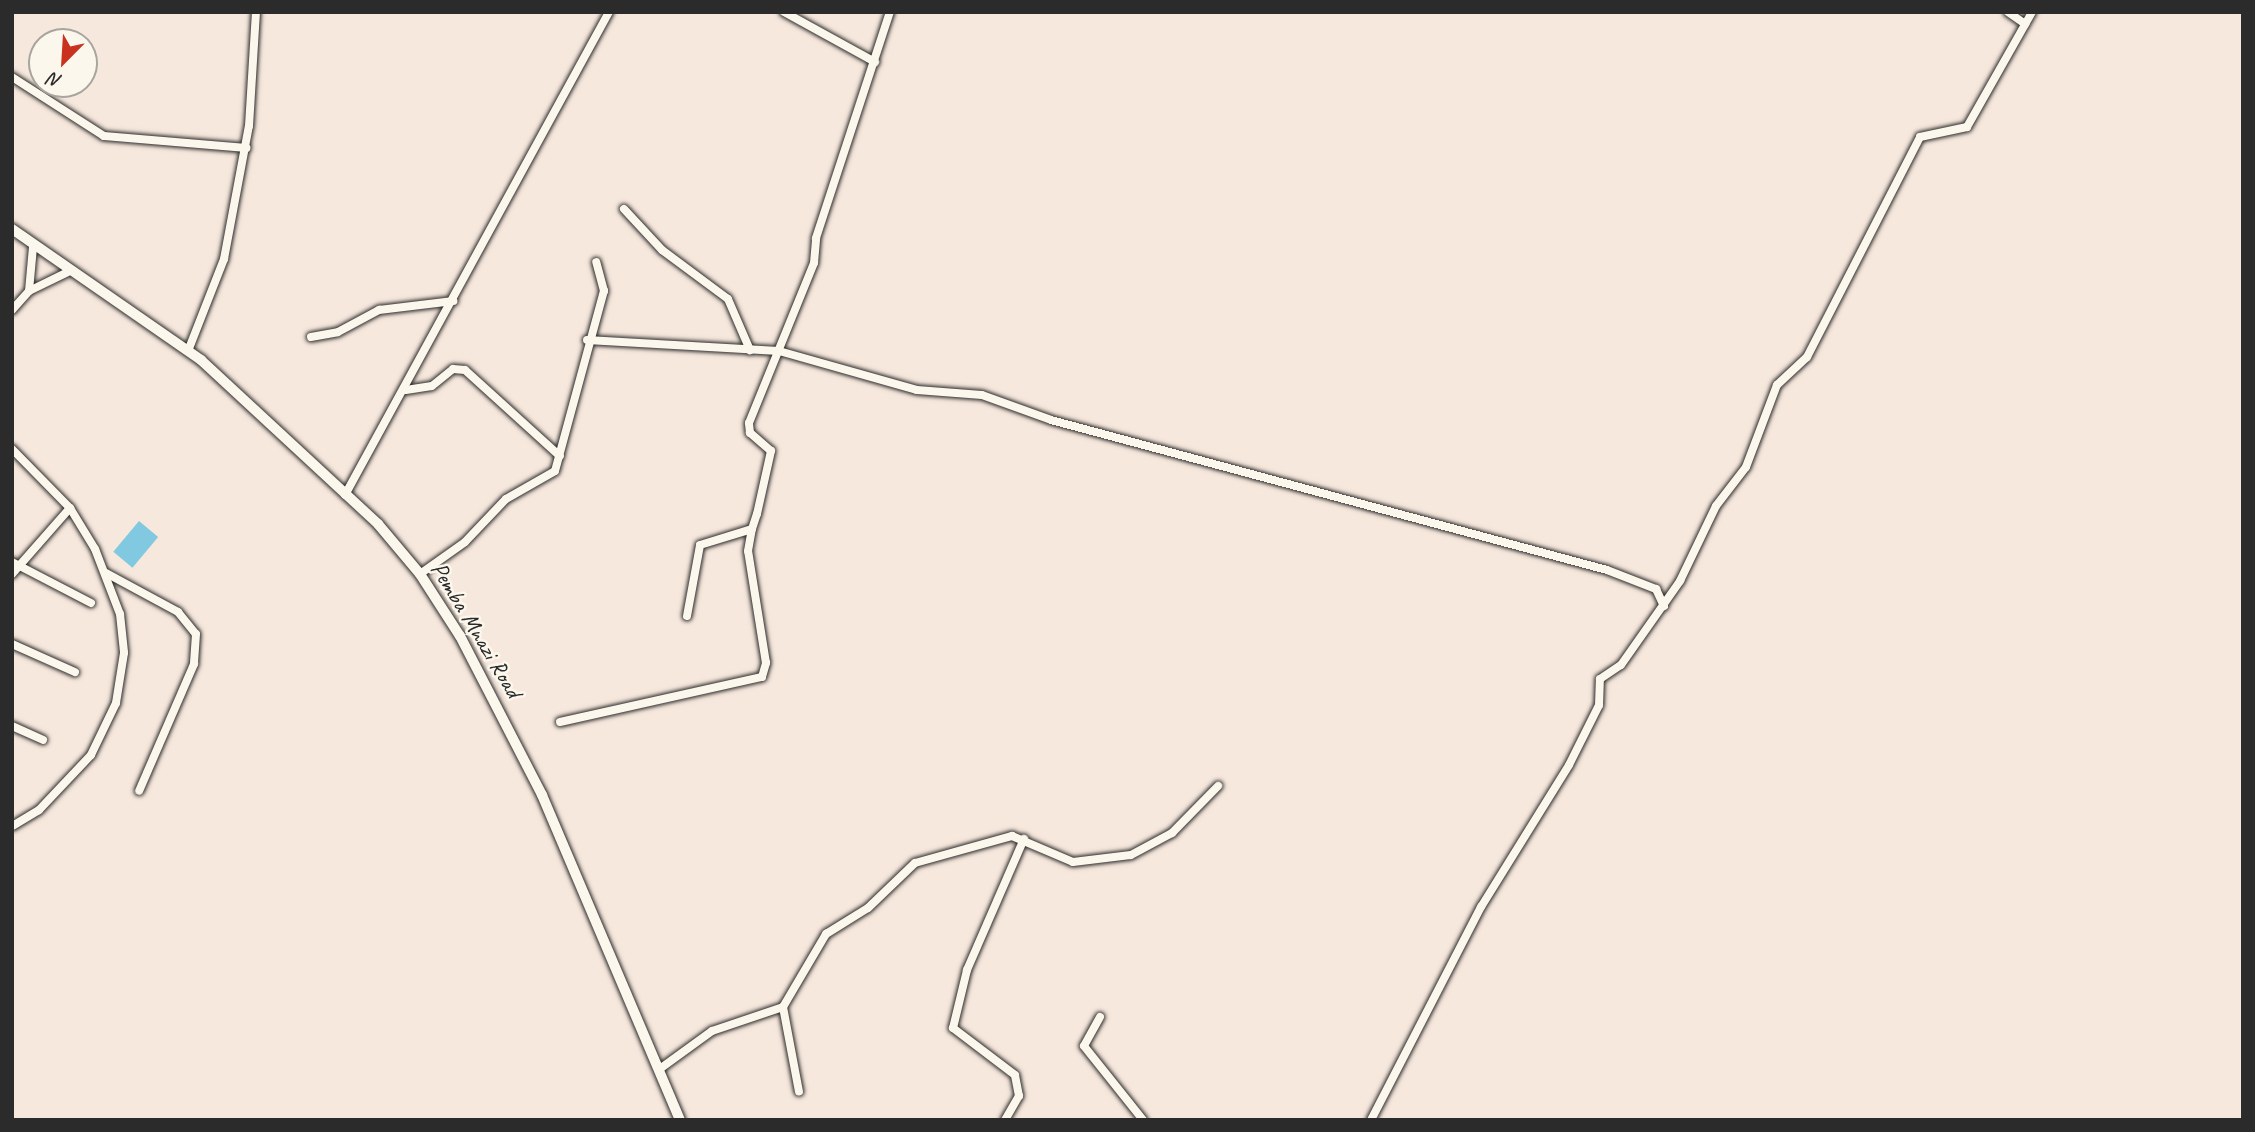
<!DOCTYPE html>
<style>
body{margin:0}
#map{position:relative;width:2255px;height:1132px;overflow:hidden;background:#f7e8dd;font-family:Caveat,sans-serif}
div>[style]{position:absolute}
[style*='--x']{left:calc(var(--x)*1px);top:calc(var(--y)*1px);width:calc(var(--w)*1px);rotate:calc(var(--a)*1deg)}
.water>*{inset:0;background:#80c9e1;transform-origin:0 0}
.roads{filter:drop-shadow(0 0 2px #2b2b2b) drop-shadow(0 0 2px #2b2b2b)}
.minor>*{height:8px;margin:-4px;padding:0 4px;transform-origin:4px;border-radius:4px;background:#fbf7ec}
.secondary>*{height:10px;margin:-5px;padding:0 5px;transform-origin:5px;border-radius:5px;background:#fbf7ec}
span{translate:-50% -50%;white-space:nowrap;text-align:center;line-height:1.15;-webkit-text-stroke:5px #fbf7ec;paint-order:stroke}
.street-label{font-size:24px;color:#2b2b2b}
.frame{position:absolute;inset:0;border:14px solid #2b2b2b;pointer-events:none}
.north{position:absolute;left:28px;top:28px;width:70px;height:70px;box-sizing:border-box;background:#fbf7ec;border:2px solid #a8a59f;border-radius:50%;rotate:204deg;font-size:19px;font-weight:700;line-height:28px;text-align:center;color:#2b2b2b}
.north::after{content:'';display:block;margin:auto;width:24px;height:32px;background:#c8321e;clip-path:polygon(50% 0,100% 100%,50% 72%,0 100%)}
</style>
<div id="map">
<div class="water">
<div style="left:139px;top:521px;width:25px;height:40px;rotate:40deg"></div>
</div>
<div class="roads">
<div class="minor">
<div style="--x:784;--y:12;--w:104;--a:28.8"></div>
<div style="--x:2008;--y:12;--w:21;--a:35"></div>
<div style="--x:12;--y:77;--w:109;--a:32.7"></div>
<div style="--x:104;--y:136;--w:143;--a:4.8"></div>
<div style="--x:624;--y:209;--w:56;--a:47.2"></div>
<div style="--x:662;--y:250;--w:82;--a:36.6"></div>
<div style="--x:728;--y:299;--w:56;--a:66.7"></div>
<div style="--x:29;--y:291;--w:44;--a:-84.8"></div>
<div style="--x:12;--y:310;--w:25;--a:-48"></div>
<div style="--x:29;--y:291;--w:43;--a:-26"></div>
<div style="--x:311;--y:337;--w:27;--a:-10"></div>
<div style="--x:338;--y:332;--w:47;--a:-28.2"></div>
<div style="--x:379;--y:310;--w:75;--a:-6.9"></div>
<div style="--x:587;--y:340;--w:192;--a:3.3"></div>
<div style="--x:779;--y:351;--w:143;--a:15.8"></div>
<div style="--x:917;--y:390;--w:65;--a:4.4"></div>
<div style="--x:982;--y:395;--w:73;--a:19.9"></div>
<div style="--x:1051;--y:420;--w:576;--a:15.1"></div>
<div style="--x:1607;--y:570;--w:53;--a:21.2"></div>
<div style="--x:1656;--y:589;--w:19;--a:65"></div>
<div style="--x:188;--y:351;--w:99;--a:-68.6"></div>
<div style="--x:224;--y:259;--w:135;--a:-79.4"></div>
<div style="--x:249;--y:126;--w:114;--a:-86.5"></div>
<div style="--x:406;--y:390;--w:26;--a:-9"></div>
<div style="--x:432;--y:386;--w:27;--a:-39"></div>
<div style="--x:453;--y:369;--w:12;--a:5"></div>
<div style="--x:465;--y:370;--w:128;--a:42.2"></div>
<div style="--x:12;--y:449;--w:83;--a:45.5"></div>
<div style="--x:70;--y:508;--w:48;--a:58.6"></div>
<div style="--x:95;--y:549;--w:70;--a:69"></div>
<div style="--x:120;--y:614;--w:39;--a:84"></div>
<div style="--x:124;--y:653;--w:51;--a:99.1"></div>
<div style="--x:116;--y:703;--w:58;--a:115.7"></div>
<div style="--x:91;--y:755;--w:76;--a:133.4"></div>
<div style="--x:39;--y:810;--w:31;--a:149"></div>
<div style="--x:345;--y:495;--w:550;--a:-61.34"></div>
<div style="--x:12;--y:562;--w:89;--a:27.4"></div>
<div style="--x:106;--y:573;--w:82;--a:28.4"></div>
<div style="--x:178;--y:612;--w:28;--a:51"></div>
<div style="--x:196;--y:634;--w:30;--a:94"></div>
<div style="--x:194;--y:664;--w:138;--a:113.4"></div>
<div style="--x:12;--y:574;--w:88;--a:-48.7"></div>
<div style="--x:420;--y:574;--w:55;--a:-35.4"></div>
<div style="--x:465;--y:542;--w:59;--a:-46.4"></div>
<div style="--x:506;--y:499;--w:56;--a:-29.7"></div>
<div style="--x:555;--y:471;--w:187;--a:-74.8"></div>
<div style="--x:604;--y:291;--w:30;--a:-105"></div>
<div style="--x:687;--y:616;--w:72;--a:-79.6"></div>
<div style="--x:700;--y:545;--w:54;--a:-17.1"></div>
<div style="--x:752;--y:529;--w:16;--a:-72"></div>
<div style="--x:757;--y:514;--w:65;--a:-77.5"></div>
<div style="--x:771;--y:451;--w:28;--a:-139"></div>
<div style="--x:750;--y:433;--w:10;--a:-96"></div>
<div style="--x:749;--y:423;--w:173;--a:-67.9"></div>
<div style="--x:814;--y:263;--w:25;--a:-85"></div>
<div style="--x:816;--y:238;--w:238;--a:-71.9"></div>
<div style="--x:12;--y:644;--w:69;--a:24"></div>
<div style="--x:560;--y:722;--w:207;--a:-12.6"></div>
<div style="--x:762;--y:677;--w:15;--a:-74"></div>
<div style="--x:766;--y:663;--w:113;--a:-99.1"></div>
<div style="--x:748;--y:551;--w:22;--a:-80"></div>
<div style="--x:12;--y:726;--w:34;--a:24"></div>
<div style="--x:783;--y:1007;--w:86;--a:79.3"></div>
<div style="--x:1100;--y:1017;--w:33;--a:119"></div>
<div style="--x:1084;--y:1046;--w:95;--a:51.4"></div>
<div style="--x:661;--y:1068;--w:63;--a:-36"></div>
<div style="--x:712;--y:1031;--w:75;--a:-18.7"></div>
<div style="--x:783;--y:1007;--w:85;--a:-59.5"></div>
<div style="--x:826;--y:934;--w:49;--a:-31.8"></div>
<div style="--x:868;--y:908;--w:65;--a:-43.8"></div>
<div style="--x:915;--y:863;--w:101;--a:-15.6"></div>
<div style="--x:1012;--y:836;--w:66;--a:23.1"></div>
<div style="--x:1073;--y:862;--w:58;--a:-6.9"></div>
<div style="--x:1131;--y:855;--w:47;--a:-28.2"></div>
<div style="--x:1172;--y:833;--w:66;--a:-45.6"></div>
<div style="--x:1005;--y:1120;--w:28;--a:-60"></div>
<div style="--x:1019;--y:1096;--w:21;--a:-101"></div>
<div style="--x:1015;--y:1075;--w:78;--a:-142.8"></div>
<div style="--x:953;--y:1028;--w:60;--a:-76.4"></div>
<div style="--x:967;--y:970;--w:143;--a:-66.5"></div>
<div style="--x:1371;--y:1120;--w:240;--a:-62.7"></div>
<div style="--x:1481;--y:907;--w:167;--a:-58.2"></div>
<div style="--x:1569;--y:765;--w:67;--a:-63.4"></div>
<div style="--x:1599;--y:705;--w:26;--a:-88"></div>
<div style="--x:1600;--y:679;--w:25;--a:-34"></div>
<div style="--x:1621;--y:665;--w:103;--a:-54.9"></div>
<div style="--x:1680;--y:581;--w:83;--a:-64.4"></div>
<div style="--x:1716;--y:506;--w:49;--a:-52.4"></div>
<div style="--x:1746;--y:467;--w:88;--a:-69.3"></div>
<div style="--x:1777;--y:385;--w:41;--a:-43"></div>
<div style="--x:1807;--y:357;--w:247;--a:-62.8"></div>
<div style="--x:1920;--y:137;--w:48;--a:-12"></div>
<div style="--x:1967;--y:127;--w:132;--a:-60.5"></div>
</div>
<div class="secondary">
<div style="--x:12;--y:229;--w:230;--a:34.7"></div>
<div style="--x:201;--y:360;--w:241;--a:42.8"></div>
<div style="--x:378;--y:524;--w:65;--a:50"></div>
<div style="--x:420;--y:574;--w:74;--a:57.2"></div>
<div style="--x:460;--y:636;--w:179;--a:62.7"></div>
<div style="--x:542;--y:795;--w:353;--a:67"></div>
</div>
</div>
<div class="street-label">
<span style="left:476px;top:630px;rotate:59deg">Pemba Mnazi Road</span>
</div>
<div class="frame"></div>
<div class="north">N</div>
</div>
